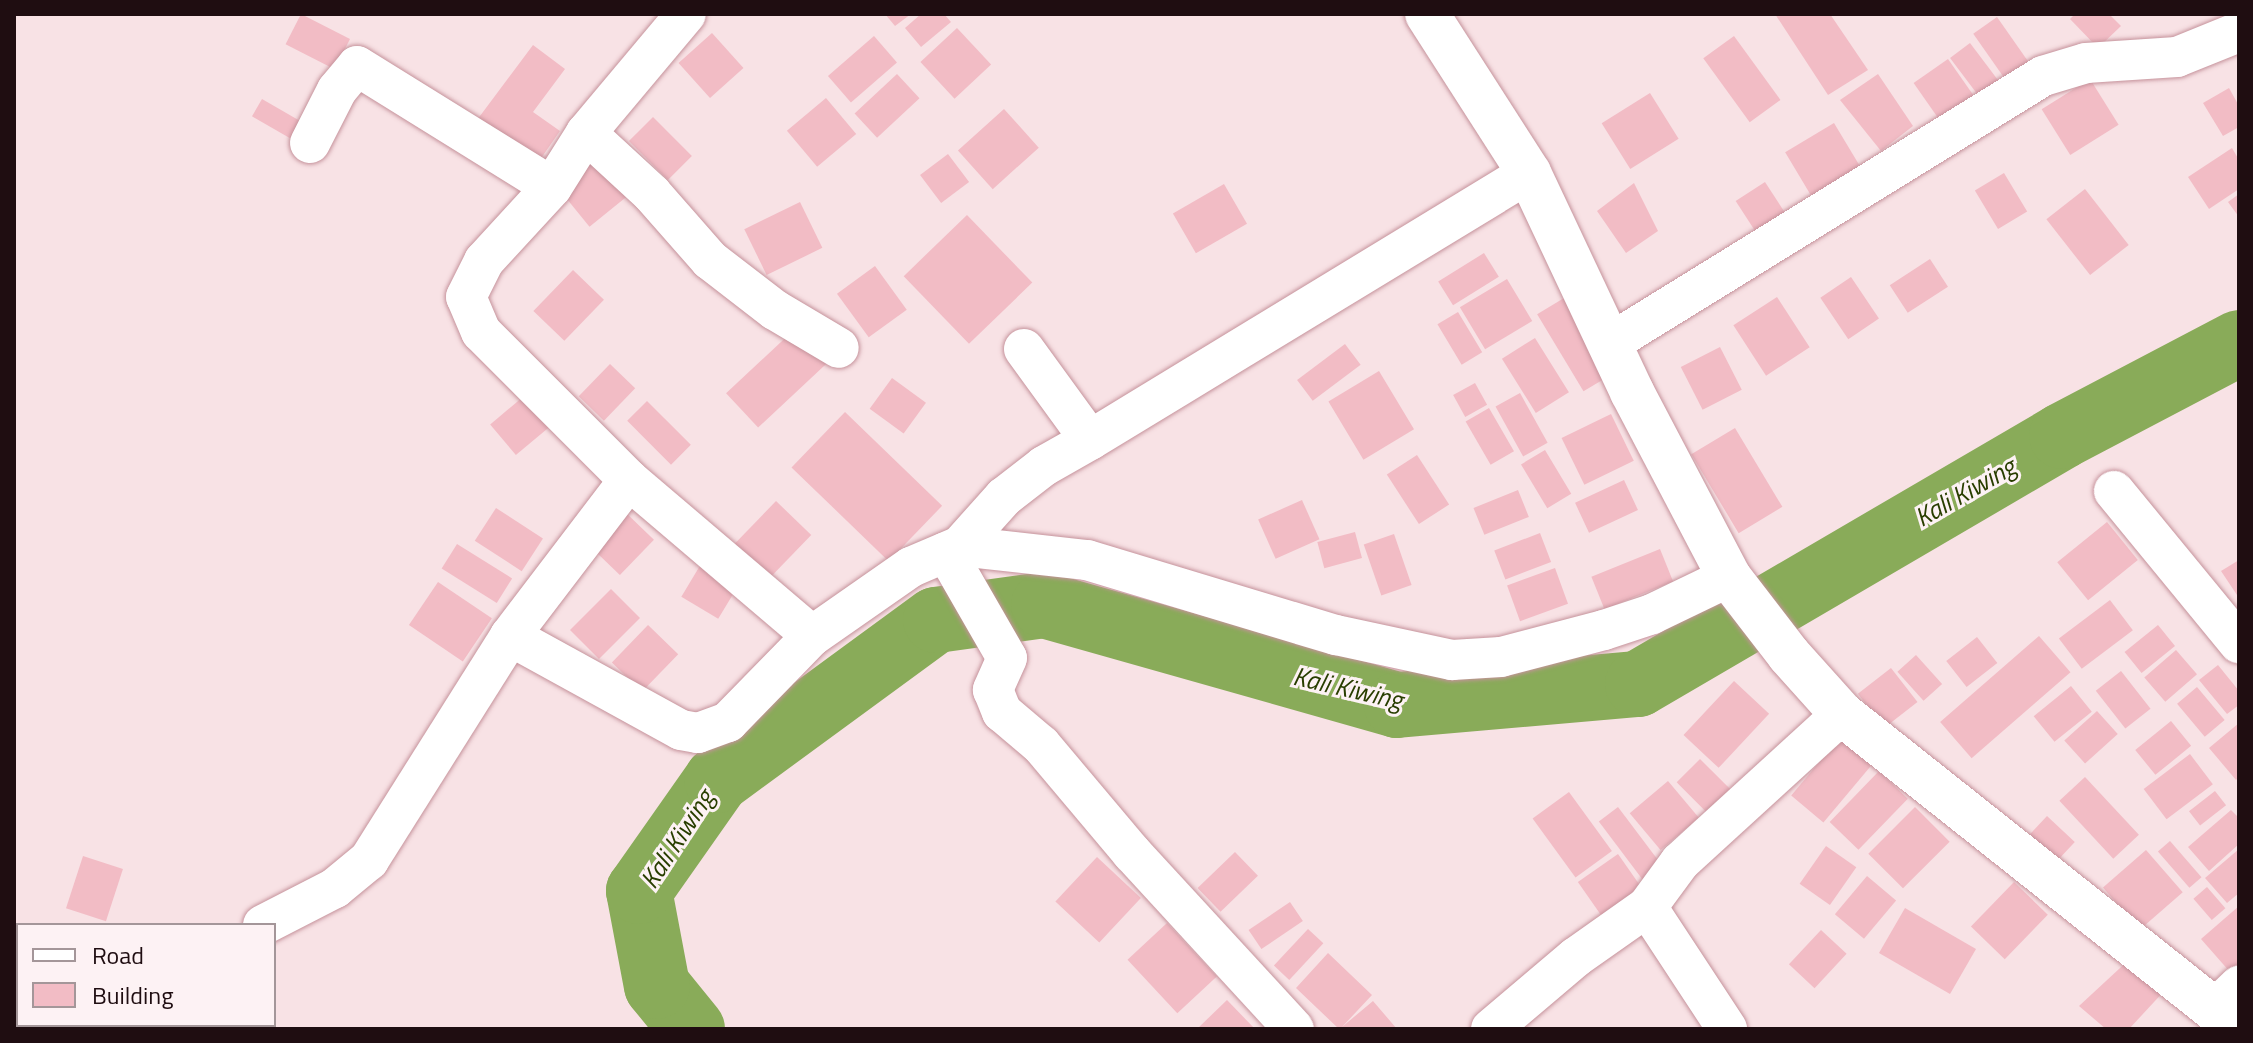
<!DOCTYPE html>
<style>
body{margin:0}
#map{position:relative;width:2253px;height:1043px;overflow:hidden;background:#f8e2e5;font-family:"Titillium Web",sans-serif}
div>[style]{position:absolute}
[style*='--x']{left:calc(var(--x)*1px);top:calc(var(--y)*1px);width:calc(var(--w)*1px);rotate:calc(var(--a)*1deg)}
.river>*{height:66px;margin:-33px;padding:0 33px;transform-origin:33px;border-radius:33px;background:#89ab59}
.building>*{inset:0;background:#f2bcc5;transform-origin:0 0}
.roads{filter:drop-shadow(0 0 2px #c5929b) drop-shadow(0 0 2px #c5929b)}
.street>*{height:40px;margin:-20px;padding:0 20px;transform-origin:20px;border-radius:20px;background:#fff}
.secondary>*{height:44px;margin:-22px;padding:0 22px;transform-origin:22px;border-radius:22px;background:#fff}
span{translate:-50% -50%;white-space:nowrap;text-align:center;line-height:1.15;-webkit-text-stroke:6px #fdf2f4;paint-order:stroke}
.water-label{font-size:26px;color:#293e00;font-style:italic}
.frame{position:absolute;inset:0;border:16px solid #1f0d11;pointer-events:none}
.legend{position:absolute;left:16px;top:923px;width:260px;height:104px;box-sizing:border-box;background:#fdf2f4;border:2px solid #a49699;margin:0;padding:10px 14px;list-style:none;font-size:24px;color:#1f0d11}
.legend li{display:flex;align-items:center;gap:16px;height:40px}
.legend b{width:40px;border:2px solid #a49699}
</style>
<div id="map">
<div class="river">
<div style="--x:692;--y:1029;--w:55;--a:-129.1"></div>
<div style="--x:657;--y:986;--w:97;--a:-100.7"></div>
<div style="--x:639;--y:891;--w:136;--a:-54.9"></div>
<div style="--x:717;--y:780;--w:271;--a:-36.2"></div>
<div style="--x:936;--y:620;--w:109;--a:-7.9"></div>
<div style="--x:1044;--y:605;--w:367;--a:15.8"></div>
<div style="--x:1397;--y:705;--w:242;--a:-5"></div>
<div style="--x:1638;--y:684;--w:491;--a:-30.3"></div>
<div style="--x:2062;--y:436;--w:200;--a:-27.7"></div>
</div>
<div class="building">
<div style="left:301px;top:14px;width:55px;height:34px;rotate:27deg"></div>
<div style="clip-path:polygon(885px 14px,911px 14px,895px 26px)"></div>
<div style="clip-path:polygon(921px 14px,944px 14px,951px 22px,921px 47px,905px 28px)"></div>
<div style="clip-path:polygon(1775px 14px,1830px 14px,1868px 70px,1828px 95px)"></div>
<div style="clip-path:polygon(2075px 14px,2109px 14px,2121px 26px,2098px 48px,2070px 19px)"></div>
<div style="left:1997px;top:17px;width:55px;height:29px;rotate:55deg"></div>
<div style="left:957px;top:28px;width:50px;height:50px;rotate:47deg"></div>
<div style="left:712px;top:33px;width:47px;height:45px;rotate:48deg"></div>
<div style="left:874px;top:36px;width:35px;height:61px;rotate:49deg"></div>
<div style="left:1734px;top:36px;width:79px;height:38px;rotate:54deg"></div>
<div style="left:1970px;top:43px;width:58px;height:25px;rotate:53deg"></div>
<div style="clip-path:polygon(533px 45px,565px 69px,533px 112px,560px 131px,537px 164px,477px 120px)"></div>
<div style="left:1948px;top:59px;width:58px;height:42px;rotate:55deg"></div>
<div style="left:897px;top:74px;width:33px;height:58px;rotate:47deg"></div>
<div style="clip-path:polygon(1878px 74px,1913px 126px,1881px 151px,1840px 100px)"></div>
<div style="left:2090px;top:79px;width:54px;height:57px;rotate:58deg"></div>
<div style="clip-path:polygon(2229px 88px,2239px 106px,2239px 127px,2223px 136px,2203px 103px)"></div>
<div style="left:1650px;top:93px;width:54px;height:57px;rotate:58deg"></div>
<div style="left:826px;top:98px;width:47px;height:51px;rotate:50deg"></div>
<div style="left:262px;top:99px;width:52px;height:20px;rotate:30deg"></div>
<div style="left:1004px;top:109px;width:52px;height:62px;rotate:48deg"></div>
<div style="left:653px;top:117px;width:55px;height:34px;rotate:45deg"></div>
<div style="left:1834px;top:123px;width:54px;height:57px;rotate:59deg"></div>
<div style="clip-path:polygon(2232px 148px,2239px 160px,2239px 189px,2209px 209px,2188px 177px)"></div>
<div style="left:600px;top:154px;width:50px;height:54px;rotate:51deg"></div>
<div style="left:948px;top:154px;width:35px;height:35px;rotate:53deg"></div>
<div style="left:2004px;top:173px;width:45px;height:34px;rotate:59deg"></div>
<div style="left:1765px;top:182px;width:51px;height:35px;rotate:57deg"></div>
<div style="clip-path:polygon(1634px 183px,1658px 231px,1626px 253px,1597px 211px)"></div>
<div style="left:1224px;top:184px;width:46px;height:59px;rotate:60deg"></div>
<div style="left:2085px;top:189px;width:71px;height:49px;rotate:52deg"></div>
<div style="clip-path:polygon(2239px 194px,2239px 217px,2228px 202px)"></div>
<div style="left:800px;top:202px;width:51px;height:62px;rotate:64deg"></div>
<div style="left:967px;top:215px;width:94px;height:88px;rotate:46deg"></div>
<div style="left:1484px;top:253px;width:28px;height:54px;rotate:58deg"></div>
<div style="left:1930px;top:259px;width:33px;height:48px;rotate:57deg"></div>
<div style="left:875px;top:266px;width:54px;height:47px;rotate:54deg"></div>
<div style="left:573px;top:270px;width:43px;height:57px;rotate:44deg"></div>
<div style="left:1851px;top:277px;width:50px;height:37px;rotate:56deg"></div>
<div style="left:1507px;top:279px;width:49px;height:55px;rotate:59deg"></div>
<div style="left:1574px;top:292px;width:90px;height:43px;rotate:59deg"></div>
<div style="left:1777px;top:297px;width:60px;height:52px;rotate:57deg"></div>
<div style="left:1458px;top:312px;width:47px;height:24px;rotate:59deg"></div>
<div style="left:797px;top:327px;width:47px;height:97px;rotate:47deg"></div>
<div style="left:1535px;top:338px;width:64px;height:39px;rotate:58deg"></div>
<div style="left:1345px;top:344px;width:26px;height:60px;rotate:53deg"></div>
<div style="left:1720px;top:347px;width:48px;height:44px;rotate:63deg"></div>
<div style="left:610px;top:364px;width:35px;height:45px;rotate:44deg"></div>
<div style="left:1379px;top:371px;width:68px;height:59px;rotate:59deg"></div>
<div style="left:892px;top:378px;width:42px;height:38px;rotate:36deg"></div>
<div style="left:1475px;top:383px;width:25px;height:25px;rotate:61deg"></div>
<div style="left:530px;top:391px;width:40px;height:52px;rotate:50deg"></div>
<div style="left:1520px;top:393px;width:57px;height:28px;rotate:61deg"></div>
<div style="left:647px;top:401px;width:62px;height:28px;rotate:45deg"></div>
<div style="left:1489px;top:408px;width:50px;height:27px;rotate:60deg"></div>
<div style="left:845px;top:412px;width:135px;height:77px;rotate:44deg"></div>
<div style="left:1611px;top:414px;width:52px;height:55px;rotate:64deg"></div>
<div style="left:1735px;top:428px;width:92px;height:51px;rotate:59deg"></div>
<div style="left:1545px;top:450px;width:51px;height:28px;rotate:59deg"></div>
<div style="left:1417px;top:455px;width:59px;height:36px;rotate:57deg"></div>
<div style="left:1624px;top:480px;width:33px;height:54px;rotate:65deg"></div>
<div style="left:1518px;top:490px;width:29px;height:48px;rotate:68deg"></div>
<div style="left:1302px;top:500px;width:43px;height:48px;rotate:66deg"></div>
<div style="left:776px;top:501px;width:49px;height:64px;rotate:44deg"></div>
<div style="left:496px;top:508px;width:56px;height:39px;rotate:33deg"></div>
<div style="left:623px;top:510px;width:43px;height:49px;rotate:44deg"></div>
<div style="left:2107px;top:522px;width:49px;height:64px;rotate:51deg"></div>
<div style="left:1355px;top:532px;width:27px;height:39px;rotate:75deg"></div>
<div style="left:1540px;top:533px;width:31px;height:49px;rotate:69deg"></div>
<div style="left:1394px;top:534px;width:54px;height:32px;rotate:71deg"></div>
<div style="left:457px;top:544px;width:65px;height:29px;rotate:32deg"></div>
<div style="left:1660px;top:549px;width:35px;height:74px;rotate:68deg"></div>
<div style="left:704px;top:559px;width:43px;height:44px;rotate:31deg"></div>
<div style="clip-path:polygon(2239px 560px,2239px 598px,2221px 571px)"></div>
<div style="left:1555px;top:568px;width:38px;height:51px;rotate:70deg"></div>
<div style="left:438px;top:582px;width:65px;height:52px;rotate:34deg"></div>
<div style="left:611px;top:589px;width:41px;height:58px;rotate:45deg"></div>
<div style="left:2110px;top:600px;width:38px;height:64px;rotate:53deg"></div>
<div style="left:648px;top:625px;width:42px;height:52px;rotate:44deg"></div>
<div style="left:2158px;top:625px;width:27px;height:43px;rotate:51deg"></div>
<div style="left:2039px;top:636px;width:48px;height:131px;rotate:49deg"></div>
<div style="left:1977px;top:637px;width:33px;height:39px;rotate:52deg"></div>
<div style="left:2176px;top:650px;width:32px;height:42px;rotate:49deg"></div>
<div style="left:1916px;top:655px;width:39px;height:25px;rotate:48deg"></div>
<div style="clip-path:polygon(2218px 665px,2239px 691px,2239px 705px,2227px 714px,2199px 680px)"></div>
<div style="left:1891px;top:668px;width:43px;height:42px;rotate:52deg"></div>
<div style="left:2121px;top:671px;width:48px;height:32px;rotate:52deg"></div>
<div style="left:1734px;top:681px;width:48px;height:74px;rotate:43deg"></div>
<div style="left:2071px;top:686px;width:33px;height:48px;rotate:51deg"></div>
<div style="left:2197px;top:687px;width:43px;height:26px;rotate:50deg"></div>
<div style="left:2097px;top:711px;width:31px;height:44px;rotate:48deg"></div>
<div style="left:2171px;top:721px;width:32px;height:46px;rotate:51deg"></div>
<div style="clip-path:polygon(2239px 723px,2239px 777px,2236px 780px,2209px 748px)"></div>
<div style="left:1842px;top:735px;width:42px;height:79px;rotate:40deg"></div>
<div style="left:2190px;top:754px;width:38px;height:58px;rotate:53deg"></div>
<div style="left:1700px;top:759px;width:44px;height:33px;rotate:45deg"></div>
<div style="left:1879px;top:771px;width:40px;height:71px;rotate:44deg"></div>
<div style="left:2085px;top:777px;width:79px;height:35px;rotate:47deg"></div>
<div style="left:1668px;top:781px;width:48px;height:50px;rotate:50deg"></div>
<div style="left:2215px;top:791px;width:18px;height:33px;rotate:52deg"></div>
<div style="left:1569px;top:792px;width:73px;height:45px;rotate:54deg"></div>
<div style="left:1618px;top:807px;width:77px;height:24px;rotate:53deg"></div>
<div style="left:1915px;top:807px;width:49px;height:66px;rotate:45deg"></div>
<div style="clip-path:polygon(2231px 810px,2239px 818px,2239px 844px,2209px 871px,2188px 847px)"></div>
<div style="left:2047px;top:816px;width:38px;height:26px;rotate:43deg"></div>
<div style="left:2170px;top:841px;width:48px;height:16px;rotate:49deg"></div>
<div style="left:1826px;top:846px;width:37px;height:46px;rotate:35deg"></div>
<div style="clip-path:polygon(2239px 849px,2239px 893px,2227px 903px,2205px 878px)"></div>
<div style="left:2146px;top:850px;width:56px;height:57px;rotate:49deg"></div>
<div style="left:1235px;top:852px;width:33px;height:52px;rotate:46deg"></div>
<div style="left:1618px;top:854px;width:54px;height:49px;rotate:55deg"></div>
<div style="left:83px;top:856px;width:42px;height:55px;rotate:18deg"></div>
<div style="left:1097px;top:857px;width:60px;height:61px;rotate:43deg"></div>
<div style="left:1867px;top:876px;width:38px;height:50px;rotate:40deg"></div>
<div style="left:2014px;top:882px;width:47px;height:62px;rotate:44deg"></div>
<div style="left:2207px;top:887px;width:28px;height:18px;rotate:49deg"></div>
<div style="left:1290px;top:902px;width:23px;height:50px;rotate:56deg"></div>
<div style="clip-path:polygon(2239px 906px,2239px 964px,2230px 972px,2201px 939px)"></div>
<div style="left:1905px;top:908px;width:82px;height:52px;rotate:30deg"></div>
<div style="left:1167px;top:923px;width:73px;height:54px;rotate:47deg"></div>
<div style="left:1308px;top:929px;width:21px;height:50px;rotate:43deg"></div>
<div style="left:1821px;top:930px;width:35px;height:47px;rotate:43deg"></div>
<div style="clip-path:polygon(1328px 953px,1372px 995px,1342px 1027px,1373px 1001px,1397px 1029px,1339px 1029px,1296px 988px)"></div>
<div style="clip-path:polygon(2133px 956px,2167px 988px,2129px 1029px,2106px 1029px,2079px 1006px)"></div>
<div style="clip-path:polygon(18px 990px,18px 1025px,27px 1025px,25px 1029px,14px 1029px)"></div>
<div style="clip-path:polygon(1227px 1000px,1255px 1029px,1197px 1029px)"></div>
<div style="clip-path:polygon(32px 1025px,71px 1025px,30px 1029px)"></div>
<div style="clip-path:polygon(79px 1025px,106px 1025px,115px 1029px,77px 1029px)"></div>
</div>
<div class="roads">
<div class="street">
<div style="--x:586;--y:133;--w:90;--a:42.7"></div>
<div style="--x:652;--y:194;--w:88;--a:48.7"></div>
<div style="--x:710;--y:260;--w:82;--a:37.6"></div>
<div style="--x:775;--y:310;--w:74;--a:30.7"></div>
<div style="--x:310;--y:143;--w:59;--a:-63"></div>
<div style="--x:337;--y:90;--w:31;--a:-50"></div>
<div style="--x:357;--y:66;--w:229;--a:31.8"></div>
<div style="--x:1612;--y:342;--w:506;--a:-31.68"></div>
<div style="--x:2043;--y:76;--w:45;--a:-16.8"></div>
<div style="--x:2086;--y:63;--w:91;--a:-3.8"></div>
<div style="--x:2177;--y:57;--w:67;--a:-22"></div>
<div style="--x:1024;--y:349;--w:112;--a:54"></div>
<div style="--x:1090;--y:440;--w:514;--a:-31.31"></div>
<div style="--x:629;--y:480;--w:240;--a:40.4"></div>
<div style="--x:2114;--y:491;--w:197;--a:50.6"></div>
<div style="--x:960;--y:546;--w:66;--a:-48.1"></div>
<div style="--x:1004;--y:497;--w:51;--a:-37.8"></div>
<div style="--x:1044;--y:466;--w:53;--a:-29.5"></div>
<div style="--x:946;--y:552;--w:122;--a:60.1"></div>
<div style="--x:1007;--y:658;--w:35;--a:114"></div>
<div style="--x:993;--y:690;--w:24;--a:68"></div>
<div style="--x:1002;--y:712;--w:51;--a:40.2"></div>
<div style="--x:1041;--y:745;--w:141;--a:49.9"></div>
<div style="--x:1132;--y:853;--w:239;--a:47.4"></div>
<div style="--x:510;--y:636;--w:195;--a:28.8"></div>
<div style="--x:681;--y:730;--w:17;--a:10"></div>
<div style="--x:698;--y:733;--w:32;--a:-20"></div>
<div style="--x:728;--y:722;--w:120;--a:-45.7"></div>
<div style="--x:812;--y:636;--w:121;--a:-34.9"></div>
<div style="--x:911;--y:567;--w:53;--a:-23.2"></div>
<div style="--x:960;--y:546;--w:128;--a:6.3"></div>
<div style="--x:1087;--y:560;--w:260;--a:16.8"></div>
<div style="--x:1336;--y:635;--w:119;--a:12.2"></div>
<div style="--x:1452;--y:660;--w:49;--a:-3.5"></div>
<div style="--x:1501;--y:657;--w:106;--a:-14.7"></div>
<div style="--x:1604;--y:630;--w:51;--a:-18.4"></div>
<div style="--x:1652;--y:614;--w:85;--a:-25.7"></div>
<div style="--x:1647;--y:907;--w:146;--a:56.7"></div>
<div style="--x:263;--y:925;--w:81;--a:-27.2"></div>
<div style="--x:335;--y:888;--w:44;--a:-39.5"></div>
<div style="--x:369;--y:860;--w:265;--a:-57.8"></div>
<div style="--x:510;--y:636;--w:196;--a:-52.7"></div>
<div style="--x:629;--y:480;--w:209;--a:-135"></div>
<div style="--x:481;--y:332;--w:38;--a:-113"></div>
<div style="--x:466;--y:297;--w:40;--a:-63.4"></div>
<div style="--x:484;--y:261;--w:100;--a:-47.4"></div>
<div style="--x:552;--y:187;--w:64;--a:-57.8"></div>
<div style="--x:586;--y:133;--w:155;--a:-50"></div>
<div style="--x:14;--y:956;--w:5;--a:-37"></div>
<div style="--x:2214;--y:1010;--w:35;--a:-44"></div>
<div style="--x:1491;--y:1029;--w:111;--a:-40.3"></div>
<div style="--x:1576;--y:957;--w:87;--a:-35.2"></div>
<div style="--x:1647;--y:907;--w:56;--a:-53.7"></div>
<div style="--x:1680;--y:862;--w:219;--a:-42.4"></div>
</div>
<div class="secondary">
<div style="--x:1427;--y:14;--w:189;--a:57.3"></div>
<div style="--x:1529;--y:173;--w:242;--a:64.8"></div>
<div style="--x:1632;--y:392;--w:209;--a:62.3"></div>
<div style="--x:1729;--y:577;--w:98;--a:52.4"></div>
<div style="--x:1789;--y:655;--w:79;--a:48.1"></div>
<div style="--x:1842;--y:714;--w:507;--a:38.43"></div>
</div>
</div>
<div class="water-label">
<span style="left:1965px;top:492px;rotate:-30deg">Kali Kiwing</span>
<span style="left:1348px;top:688px;rotate:13deg">Kali Kiwing</span>
<span style="left:677px;top:839px;rotate:-57deg">Kali Kiwing</span>
</div>
<div class="frame"></div>
<ul class="legend">
<li><b style="height:10px;background:#fff"></b>Road</li>
<li><b style="height:22px;background:#f2bcc5"></b>Building</li>
</ul>
</div>
